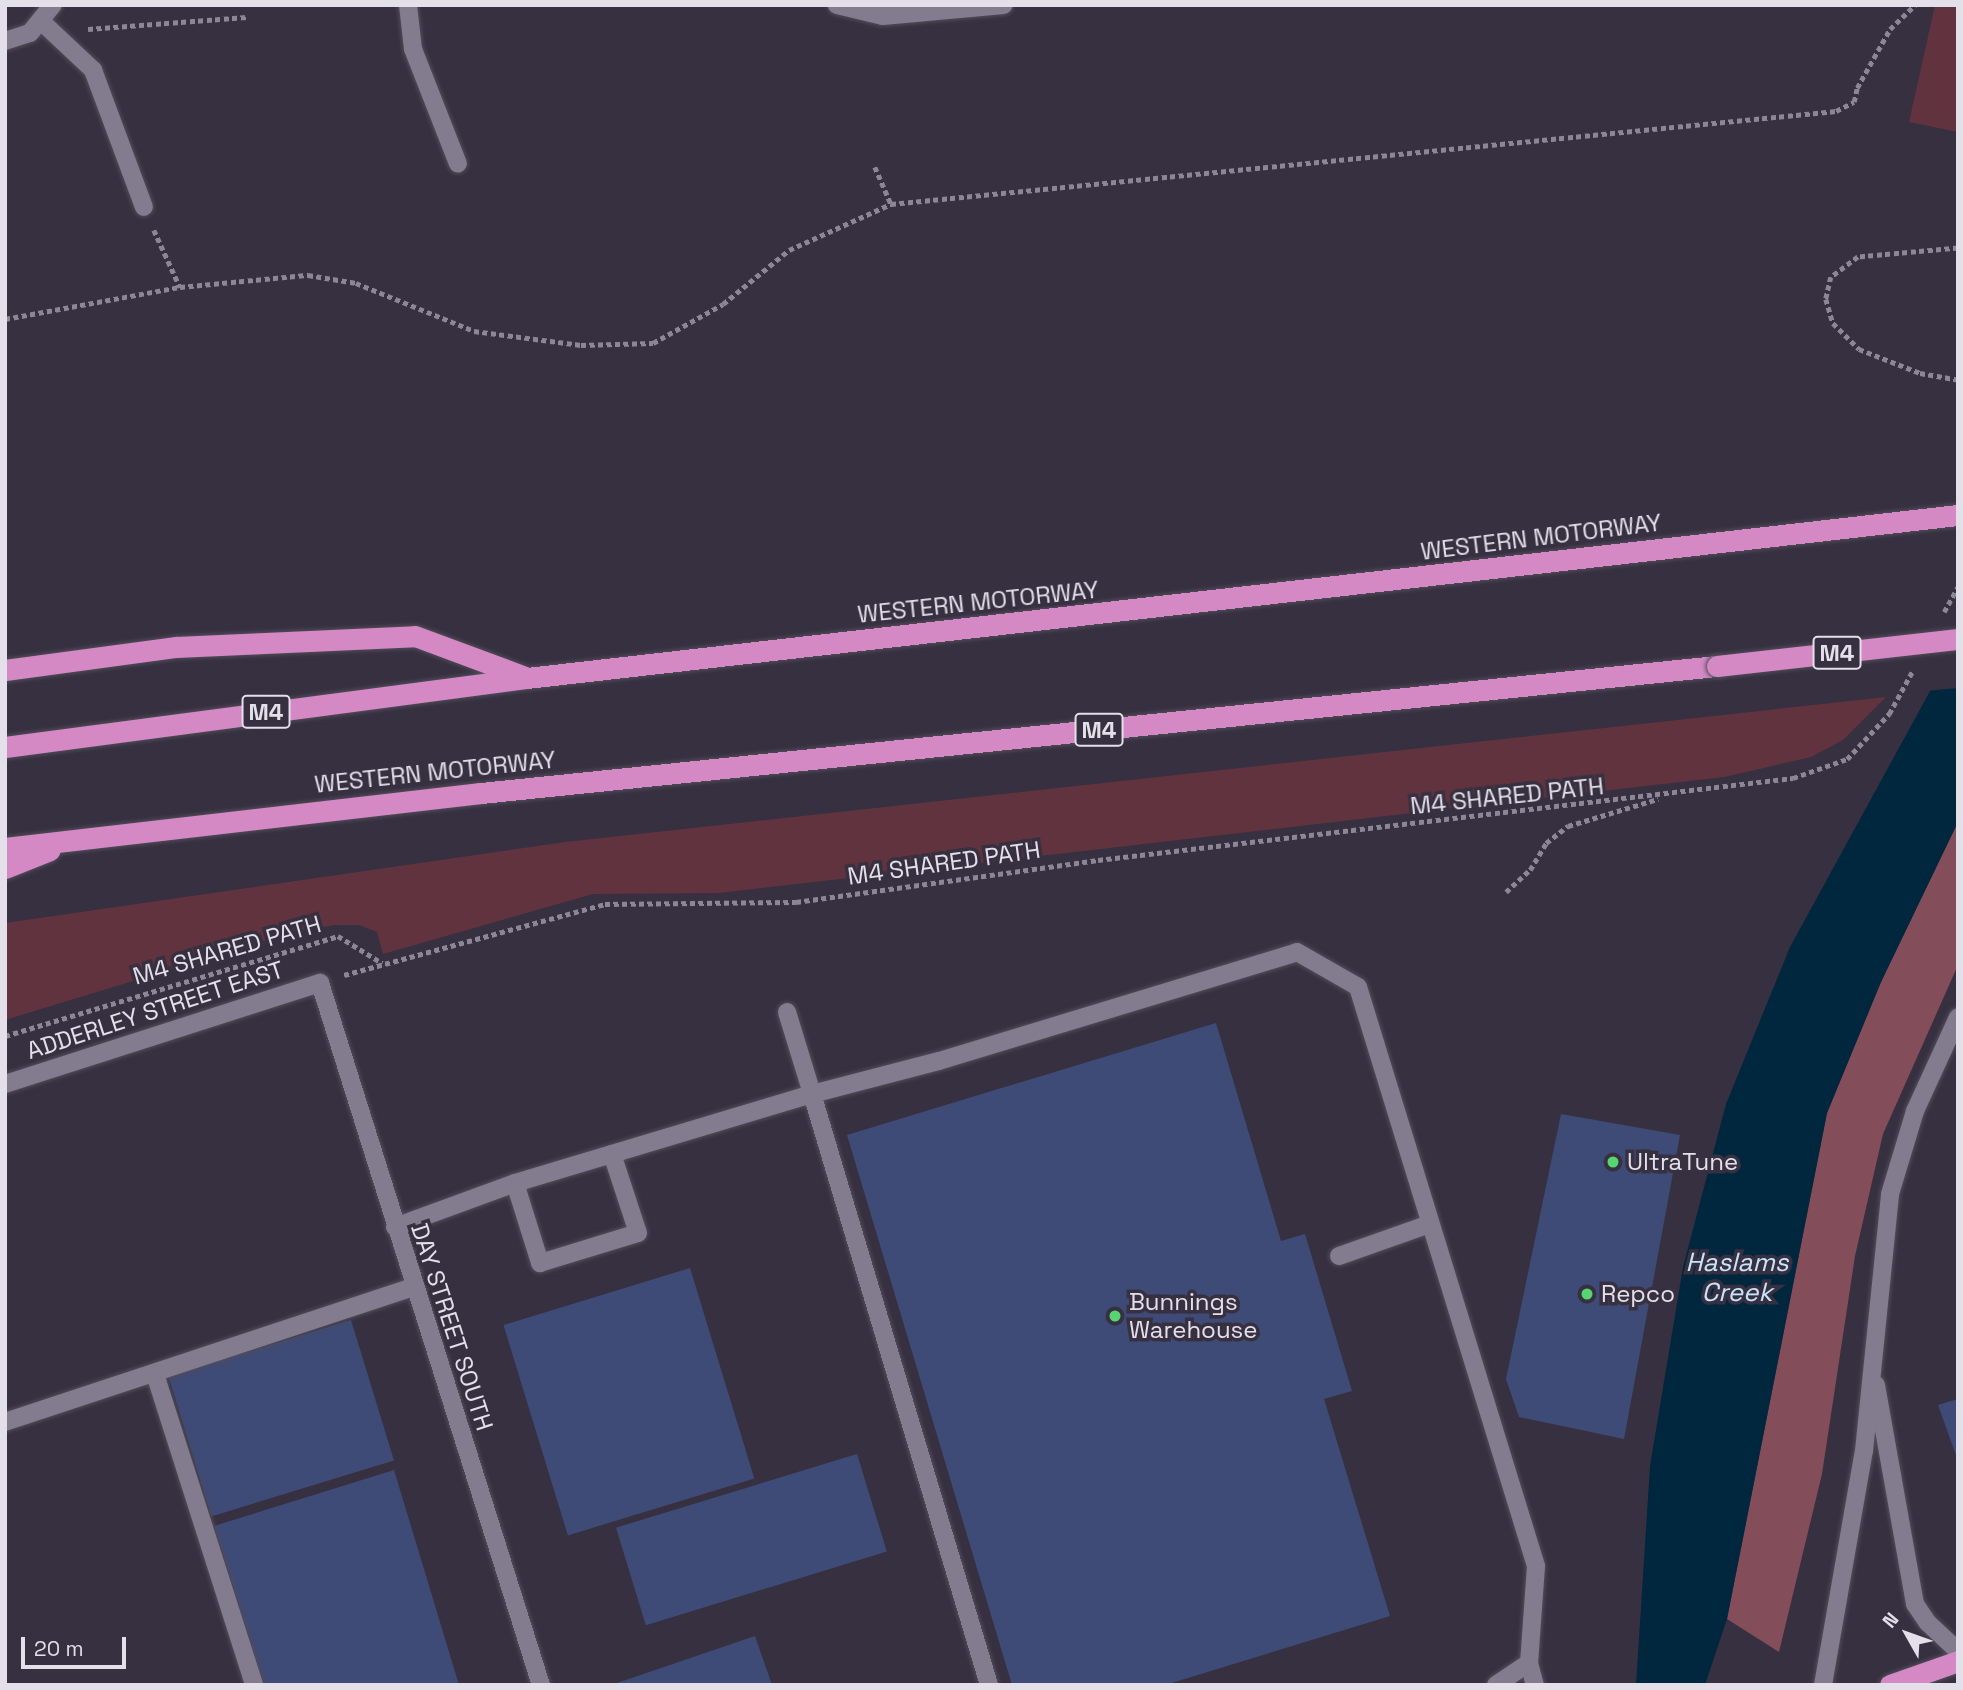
<!DOCTYPE html>
<style>
body{margin:0}
#map{position:relative;width:1963px;height:1690px;overflow:hidden;background:#373040;font-family:"Space Grotesk",sans-serif}
div>[style]{position:absolute}
[style*='--x']{left:calc(var(--x)*1px);top:calc(var(--y)*1px);width:calc(var(--w)*1px);rotate:calc(var(--a)*1deg)}
.green>*{inset:0;background:#61333e}
.forest>*{inset:0;background:#844d5a}
.water>*{inset:0;background:#00273e}
.pier>*{inset:0;background:#373040}
.building>*{inset:0;background:#3f4b77;transform-origin:0 0}
.path>*{height:4.5px;margin-top:-2.25px;transform-origin:0;background:repeating-linear-gradient(90deg,#8c8794 0 5px,transparent 0 8.5px)}
.roads{filter:drop-shadow(0 0 2px #514c5a) drop-shadow(0 0 2px #514c5a)}
.lane>*{height:18px;margin:-9px;padding:0 9px;transform-origin:9px;border-radius:9px;background:#837b8e}
.street>*{height:18px;margin:-9px;padding:0 9px;transform-origin:9px;border-radius:9px;background:#837b8e}
.highway>*{height:21px;margin:-10.5px;padding:0 10.5px;transform-origin:10.5px;border-radius:10.5px;background:#d489c5}
.bridges{filter:drop-shadow(0 0 2px #514c5a) drop-shadow(0 0 2px #514c5a)}
.highway-bridge>*{height:21px;margin:-10.5px;padding:0 10.5px;transform-origin:10.5px;border-radius:10.5px;background:#d489c5}
.dots>*{width:19px;height:19px;translate:-50% -50%;box-sizing:border-box;border:4px solid #373040;border-radius:50%}
span{translate:-50% -50%;white-space:nowrap;text-align:center;line-height:1.15;-webkit-text-stroke:7px #373040;paint-order:stroke}
.shield-label span{padding:2px 5px;background:#373040;border:2px solid;border-radius:5px;-webkit-text-stroke-width:0}
.shield-label{font-size:23px;color:#e4e0ea;font-weight:700}
.street-label{font-size:24px;color:#e4e0ea}
.poi-label{font-size:24px;color:#e4e0ea}
.left{translate:0 -50%;text-align:left}
.water-label{font-size:26px;color:#c8e4fa;font-style:italic}
.frame{position:absolute;inset:0;border:7px solid #e4e0ea;pointer-events:none}
.north{position:absolute;left:1872px;top:1599px;width:70px;height:70px;-webkit-text-stroke:5px #373040;paint-order:stroke;rotate:310deg;font-size:19px;font-weight:700;line-height:28px;text-align:center;color:#e4e0ea}
.north::after{content:'';display:block;margin:auto;width:24px;height:32px;background:#e4e0ea;clip-path:polygon(50% 0,100% 100%,50% 72%,0 100%)}
.scale{position:absolute;left:21px;top:1637px;width:105px;height:32px;box-sizing:border-box;border:4px solid #e4e0ea;border-top:0;padding-left:9px;font-size:21px;line-height:24px;white-space:nowrap;color:#e4e0ea;-webkit-text-stroke:5px #373040;paint-order:stroke}
</style>
<div id="map">
<div class="green">
<div style="clip-path:polygon(1935px 5px,1958px 5px,1958px 132px,1909px 122px)"></div>
<div style="clip-path:polygon(1886px 697px,1843px 740px,1811px 757px,1724px 777px,719px 893px,593px 894px,383px 954px,377px 932px,359px 925px,335px 925px,297px 931px,5px 1020px,5px 923px,565px 842px)"></div>
</div>
<div class="forest">
<div style="clip-path:polygon(1958px 822px,1958px 965px,1883px 1134px,1855px 1256px,1822px 1474px,1779px 1652px,1727px 1619px,1827px 1113px,1881px 982px)"></div>
</div>
<div class="water">
<div style="clip-path:polygon(1958px 640px,1958px 822px,1881px 982px,1827px 1113px,1727px 1619px,1705px 1685px,1636px 1685px,1650px 1466px,1683px 1267px,1726px 1104px,1790px 947px)"></div>
</div>
<div class="pier">
<div style="clip-path:polygon(1958px 636px,1958px 688px,1926px 691px,1955px 638px)"></div>
</div>
<div class="building">
<div style="clip-path:polygon(1216px 1023px,1281px 1241px,1305px 1234px,1352px 1391px,1324px 1399px,1390px 1616px,1165px 1685px,1012px 1685px,847px 1135px)"></div>
<div style="clip-path:polygon(1561px 1114px,1680px 1135px,1624px 1439px,1519px 1417px,1506px 1379px)"></div>
<div style="left:690px;top:1268px;width:220px;height:195px;rotate:73deg"></div>
<div style="left:351px;top:1320px;width:147px;height:191px;rotate:73deg"></div>
<div style="clip-path:polygon(1958px 1399px,1958px 1458px,1957px 1458px,1938px 1405px)"></div>
<div style="left:857px;top:1454px;width:102px;height:252px;rotate:73deg"></div>
<div style="clip-path:polygon(394px 1470px,459px 1685px,264px 1685px,214px 1526px)"></div>
<div style="clip-path:polygon(755px 1636px,772px 1685px,614px 1685px,614px 1684px)"></div>
</div>
<div class="path">
<div style="--x:88;--y:29;--w:159;--a:-4.3"></div>
<div style="--x:875;--y:167;--w:40;--a:66.6"></div>
<div style="--x:154;--y:230;--w:63;--a:65.5"></div>
<div style="--x:1958;--y:248;--w:100;--a:174.9"></div>
<div style="--x:1858;--y:257;--w:34;--a:143"></div>
<div style="--x:1831;--y:277;--w:23;--a:103"></div>
<div style="--x:1826;--y:299;--w:25;--a:74"></div>
<div style="--x:1833;--y:323;--w:37;--a:45"></div>
<div style="--x:1859;--y:349;--w:66;--a:21.5"></div>
<div style="--x:1920;--y:373;--w:39;--a:10"></div>
<div style="--x:5;--y:319;--w:178;--a:-10.4"></div>
<div style="--x:180;--y:287;--w:129;--a:-5.4"></div>
<div style="--x:308;--y:275;--w:49;--a:9.5"></div>
<div style="--x:356;--y:283;--w:127;--a:22.1"></div>
<div style="--x:474;--y:331;--w:108;--a:7.5"></div>
<div style="--x:581;--y:345;--w:72;--a:-1.6"></div>
<div style="--x:653;--y:343;--w:80;--a:-29.1"></div>
<div style="--x:723;--y:304;--w:85;--a:-39.3"></div>
<div style="--x:789;--y:250;--w:112;--a:-24.3"></div>
<div style="--x:891;--y:204;--w:950;--a:-5.62"></div>
<div style="--x:1836;--y:111;--w:20;--a:-27"></div>
<div style="--x:1854;--y:102;--w:14;--a:-78"></div>
<div style="--x:1857;--y:88;--w:68;--a:-60.8"></div>
<div style="--x:1890;--y:29;--w:35;--a:-44"></div>
<div style="--x:1944;--y:612;--w:29;--a:-61"></div>
<div style="--x:1506;--y:892;--w:33;--a:-43"></div>
<div style="--x:1530;--y:870;--w:31;--a:-59"></div>
<div style="--x:1546;--y:843;--w:28;--a:-38"></div>
<div style="--x:1568;--y:826;--w:94;--a:-16.7"></div>
<div style="--x:344;--y:975;--w:270;--a:-15.2"></div>
<div style="--x:605;--y:904;--w:191;--a:-0.6"></div>
<div style="--x:796;--y:902;--w:305;--a:-7.9"></div>
<div style="--x:1098;--y:860;--w:700;--a:-6.73"></div>
<div style="--x:1793;--y:778;--w:57;--a:-19.4"></div>
<div style="--x:1847;--y:759;--w:62;--a:-47"></div>
<div style="--x:1889;--y:714;--w:48;--a:-61.3"></div>
<div style="--x:5;--y:1036;--w:348;--a:-16.7"></div>
<div style="--x:338;--y:936;--w:52;--a:31.5"></div>
</div>
<div class="roads">
<div class="lane">
<div style="--x:43;--y:23;--w:69;--a:43.2"></div>
<div style="--x:93;--y:70;--w:146;--a:69.6"></div>
<div style="--x:787;--y:1012;--w:86;--a:73"></div>
<div style="--x:812;--y:1094;--w:131;--a:-14.6"></div>
<div style="--x:939;--y:1061;--w:374;--a:-16.9"></div>
<div style="--x:1297;--y:952;--w:70;--a:29.8"></div>
<div style="--x:1358;--y:987;--w:606;--a:72.91"></div>
<div style="--x:1536;--y:1566;--w:97;--a:94.1"></div>
<div style="--x:515;--y:1183;--w:84;--a:72.6"></div>
<div style="--x:540;--y:1263;--w:102;--a:-17"></div>
<div style="--x:638;--y:1233;--w:83;--a:-108.2"></div>
<div style="--x:395;--y:1227;--w:128;--a:-20.1"></div>
<div style="--x:515;--y:1183;--w:310;--a:-16.7"></div>
<div style="--x:812;--y:1094;--w:617;--a:73.33"></div>
<div style="--x:1339;--y:1256;--w:96;--a:-19.4"></div>
<div style="--x:155;--y:1374;--w:326;--a:72.3"></div>
<div style="--x:1876;--y:1385;--w:222;--a:79.9"></div>
<div style="--x:1915;--y:1604;--w:23;--a:56"></div>
<div style="--x:1928;--y:1623;--w:41;--a:43"></div>
<div style="--x:5;--y:1422;--w:431;--a:-18.3"></div>
<div style="--x:1496;--y:1685;--w:40;--a:-34"></div>
<div style="--x:1529;--y:1663;--w:23;--a:75"></div>
<div style="--x:1823;--y:1685;--w:238;--a:-80.1"></div>
<div style="--x:1864;--y:1451;--w:258;--a:-84.2"></div>
<div style="--x:1890;--y:1194;--w:87;--a:-73.2"></div>
<div style="--x:1915;--y:1111;--w:103;--a:-65.4"></div>
</div>
<div class="street">
<div style="--x:408;--y:5;--w:44;--a:83.5"></div>
<div style="--x:413;--y:49;--w:123;--a:68.6"></div>
<div style="--x:837;--y:5;--w:47;--a:13.4"></div>
<div style="--x:883;--y:16;--w:121;--a:-5.2"></div>
<div style="--x:5;--y:41;--w:26;--a:-18"></div>
<div style="--x:30;--y:33;--w:36;--a:-51"></div>
<div style="--x:5;--y:1084;--w:331;--a:-17.8"></div>
<div style="--x:320;--y:983;--w:736;--a:72.53"></div>
</div>
<div class="highway">
<div style="--x:5;--y:670;--w:173;--a:-7.7"></div>
<div style="--x:176;--y:647;--w:239;--a:-2.6"></div>
<div style="--x:415;--y:636;--w:117;--a:20.4"></div>
<div style="--x:5;--y:747;--w:527;--a:-7.53"></div>
<div style="--x:527;--y:678;--w:1440;--a:-6.5"></div>
<div style="--x:5;--y:848;--w:479;--a:-6.6"></div>
<div style="--x:481;--y:793;--w:1243;--a:-5.87"></div>
<div style="--x:5;--y:868;--w:48;--a:-21.8"></div>
<div style="--x:1890;--y:1685;--w:72;--a:-19.4"></div>
</div>
</div>
<div class="bridges">
<div class="highway-bridge">
<div style="--x:1717;--y:666;--w:243;--a:-6.4"></div>
</div>
</div>
<div class="dots">
<div style="left:1613px;top:1162px;background:#57d570"></div>
<div style="left:1587px;top:1294px;background:#57d570"></div>
<div style="left:1115px;top:1316px;background:#57d570"></div>
</div>
<div class="shield-label">
<span style="left:1837px;top:653px">M4</span>
<span style="left:266px;top:712px">M4</span>
<span style="left:1099px;top:730px">M4</span>
</div>
<div class="street-label">
<span style="left:1541px;top:537px;rotate:-7deg">WESTERN MOTORWAY</span>
<span style="left:978px;top:602px;rotate:-6deg">WESTERN MOTORWAY</span>
<span style="left:435px;top:772px;rotate:-6deg">WESTERN MOTORWAY</span>
<span style="left:1507px;top:796px;rotate:-6deg">M4 SHARED PATH</span>
<span style="left:944px;top:863px;rotate:-8deg">M4 SHARED PATH</span>
<span style="left:227px;top:950px;rotate:-16deg">M4 SHARED PATH</span>
<span style="left:155px;top:1010px;rotate:-18deg">ADDERLEY STREET EAST</span>
<span style="left:452px;top:1327px;rotate:72deg">DAY STREET SOUTH</span>
</div>
<div class="poi-label">
<span class="left" style="left:1627px;top:1162px">UltraTune</span>
<span class="left" style="left:1601px;top:1294px">Repco</span>
<span class="left" style="left:1129px;top:1316px">Bunnings<br>Warehouse</span>
</div>
<div class="water-label">
<span style="left:1737px;top:1278px">Haslams<br>Creek</span>
</div>
<div class="frame"></div>
<div class="north">N</div>
<div class="scale">20 m</div>
</div>
